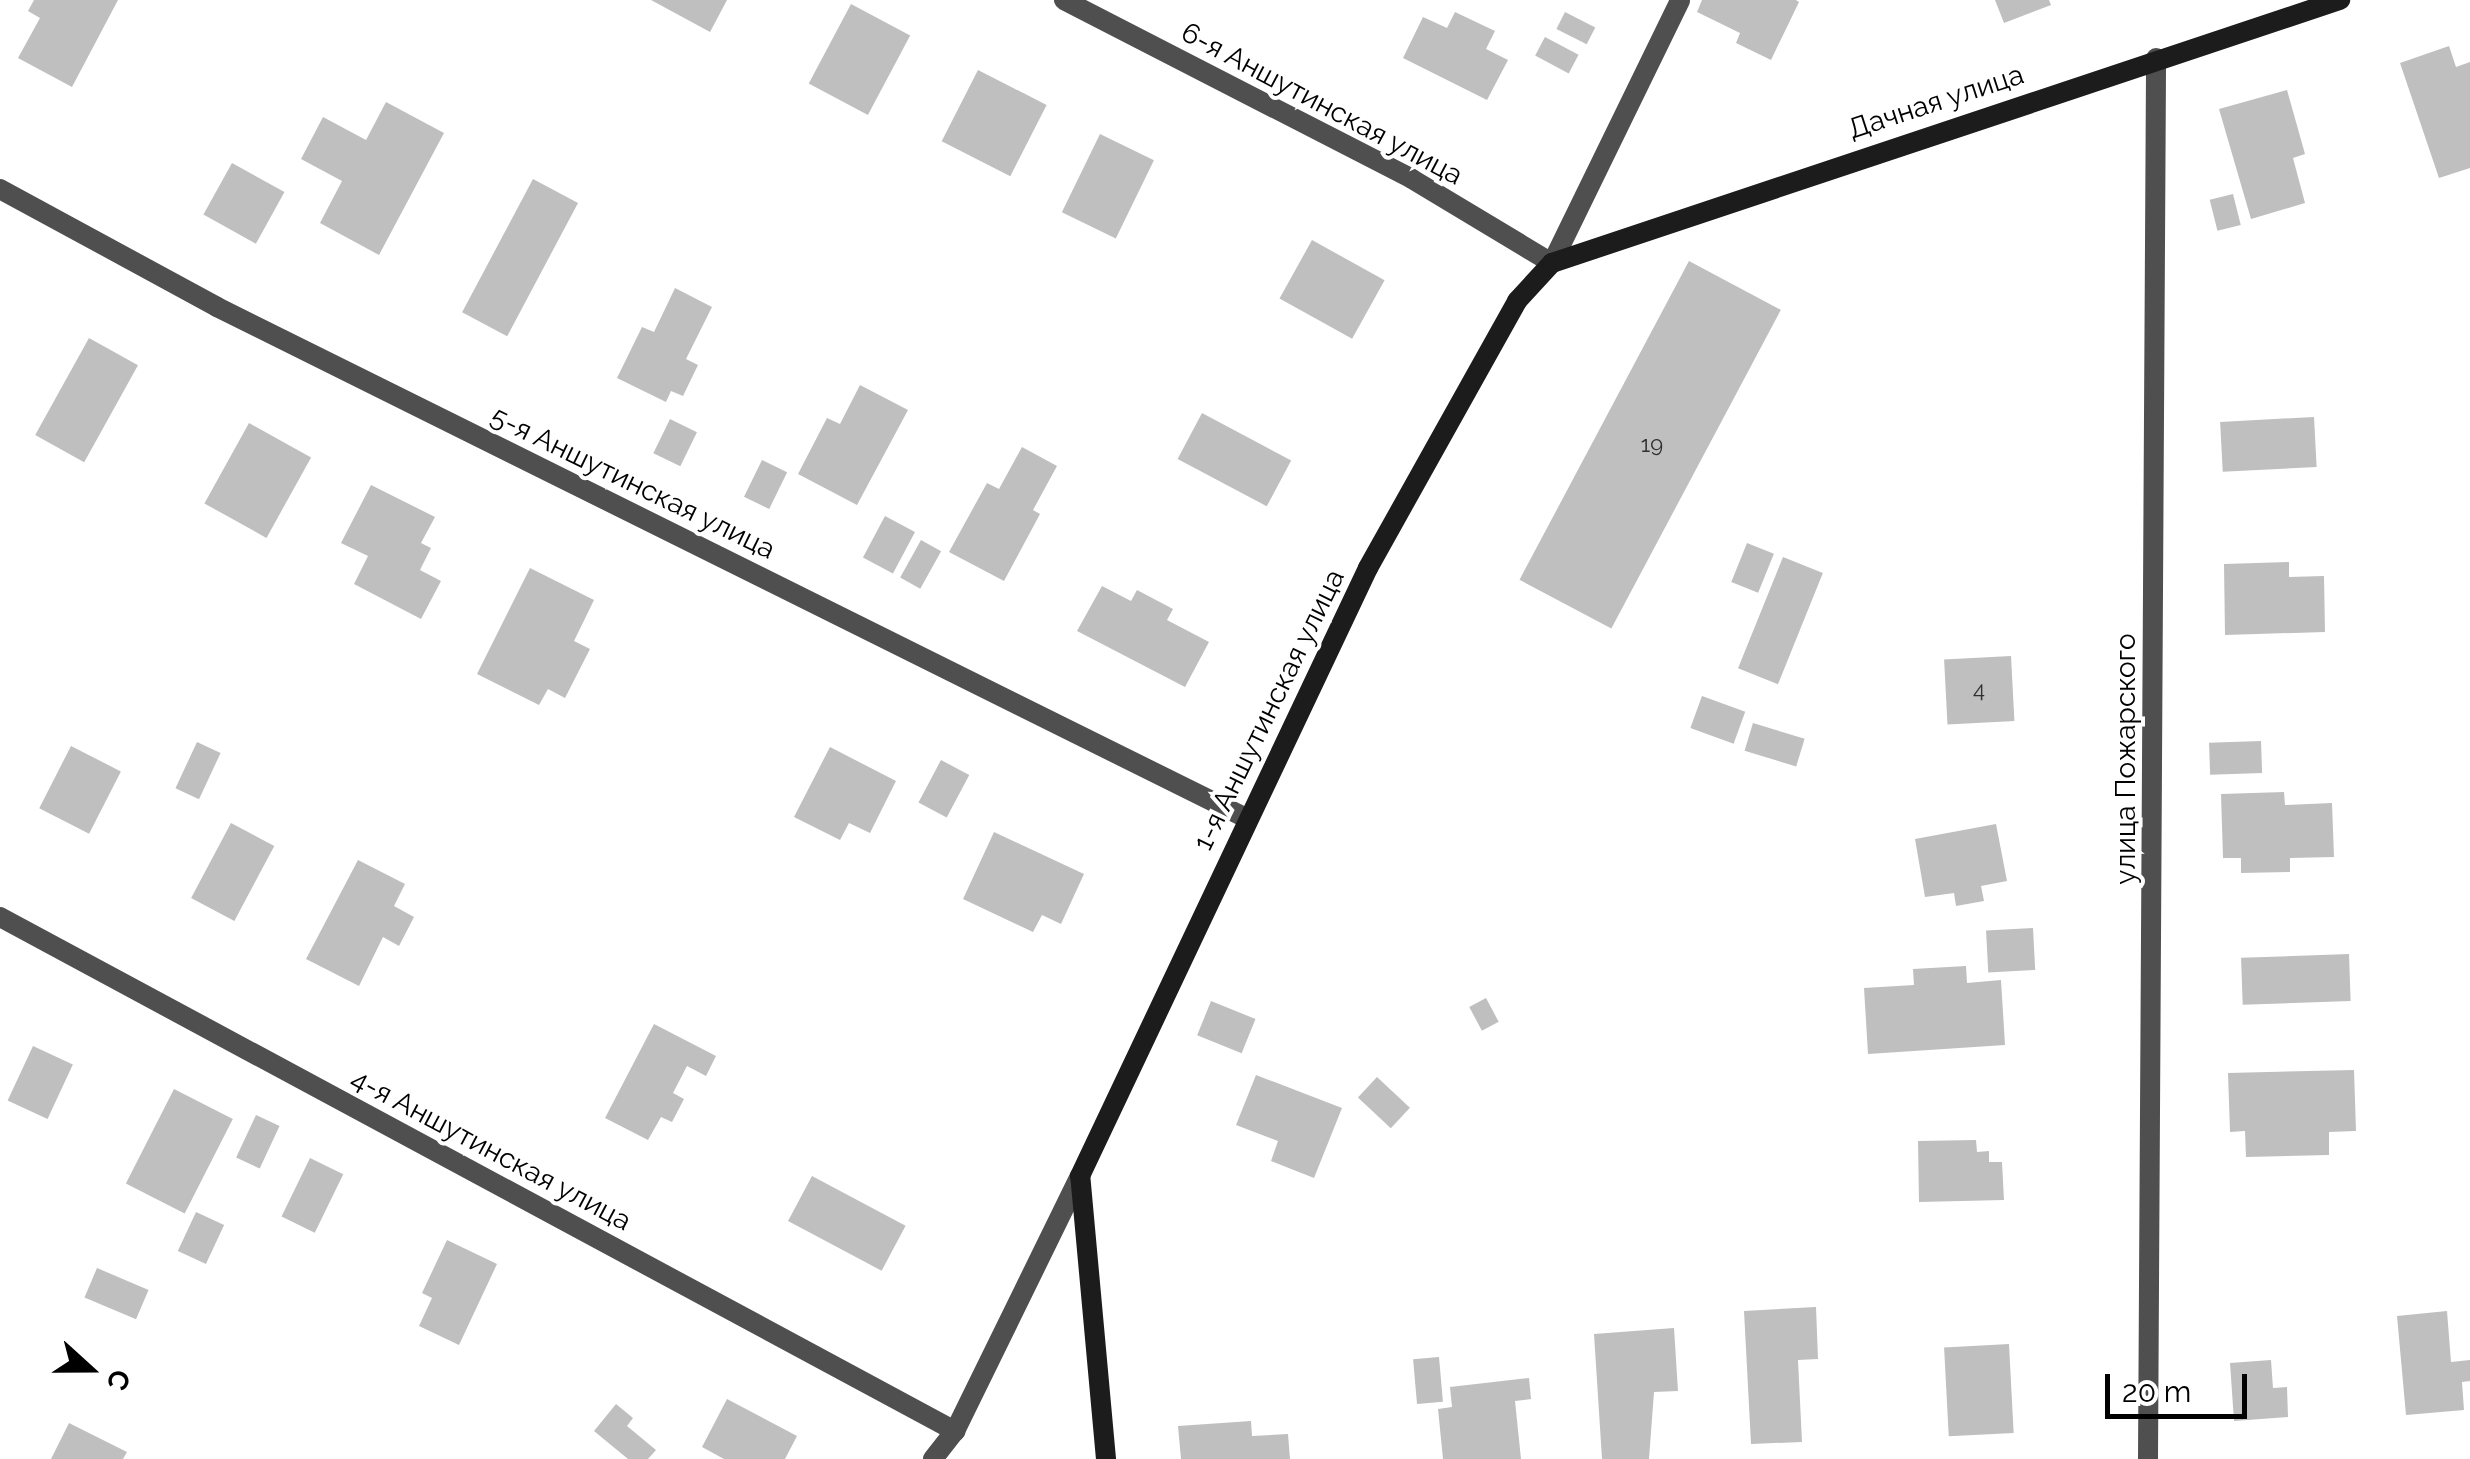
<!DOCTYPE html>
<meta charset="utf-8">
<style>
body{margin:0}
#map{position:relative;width:2470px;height:1459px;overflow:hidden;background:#fff;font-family:Raleway,sans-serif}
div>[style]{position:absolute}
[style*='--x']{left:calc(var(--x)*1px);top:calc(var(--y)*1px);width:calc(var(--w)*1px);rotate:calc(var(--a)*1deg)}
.building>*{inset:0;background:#bfbfbf;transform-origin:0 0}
.street>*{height:20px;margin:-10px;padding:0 10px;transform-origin:10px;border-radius:10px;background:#4f4f4f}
.secondary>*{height:20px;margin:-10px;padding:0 10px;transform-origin:10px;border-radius:10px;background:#1c1c1c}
span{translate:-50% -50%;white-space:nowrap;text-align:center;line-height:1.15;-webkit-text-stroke:8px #fff;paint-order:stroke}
.number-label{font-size:22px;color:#303030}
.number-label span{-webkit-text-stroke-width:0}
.street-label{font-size:28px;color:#000}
.north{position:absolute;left:40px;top:1319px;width:100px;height:100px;-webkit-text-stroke:8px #fff;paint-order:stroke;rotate:111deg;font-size:28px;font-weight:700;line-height:40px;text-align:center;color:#000}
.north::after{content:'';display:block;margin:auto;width:35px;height:45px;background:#000;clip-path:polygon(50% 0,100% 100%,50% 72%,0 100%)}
.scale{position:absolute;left:2105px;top:1374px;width:142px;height:45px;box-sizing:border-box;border:5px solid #000;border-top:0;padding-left:12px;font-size:30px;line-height:35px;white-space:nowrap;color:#000;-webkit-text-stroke:8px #fff;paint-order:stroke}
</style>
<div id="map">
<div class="building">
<div style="clip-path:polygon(34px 0,118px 0,72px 87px,18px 58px,40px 18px,28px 11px)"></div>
<div style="clip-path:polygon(651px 0,727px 0,710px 32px)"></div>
<div style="clip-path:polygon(1702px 0,1796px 0,1799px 2px,1771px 60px,1736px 43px,1740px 33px,1697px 12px)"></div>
<div style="clip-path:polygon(1995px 0,2049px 0,2051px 5px,2004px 23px)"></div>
<div style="left:851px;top:4px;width:67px;height:90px;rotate:28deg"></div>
<div style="clip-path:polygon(1455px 12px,1495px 31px,1486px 49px,1508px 60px,1487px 100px,1403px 58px,1423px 17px,1447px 28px)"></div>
<div style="left:1565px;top:12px;width:34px;height:19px;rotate:27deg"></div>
<div style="left:1545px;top:37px;width:38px;height:21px;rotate:28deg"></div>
<div style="clip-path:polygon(2449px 46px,2456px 67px,2470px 62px,2470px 168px,2439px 178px,2400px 63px)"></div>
<div style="left:978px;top:70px;width:77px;height:80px;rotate:27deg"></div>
<div style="clip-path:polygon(2287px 90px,2305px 154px,2293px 158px,2305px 203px,2251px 219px,2219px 109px)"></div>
<div style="clip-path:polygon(386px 102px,444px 133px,379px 255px,320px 223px,342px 181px,301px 159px,323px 117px,366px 140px)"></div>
<div style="left:1100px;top:134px;width:60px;height:87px;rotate:26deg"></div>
<div style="left:232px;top:163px;width:60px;height:59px;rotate:29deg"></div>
<div style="left:533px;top:179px;width:51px;height:151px;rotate:28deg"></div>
<div style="left:2233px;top:194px;width:32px;height:24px;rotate:76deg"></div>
<div style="left:1312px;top:240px;width:83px;height:67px;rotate:29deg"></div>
<div style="left:1689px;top:261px;width:104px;height:361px;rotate:28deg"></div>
<div style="clip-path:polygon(675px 288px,712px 307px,686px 359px,698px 365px,683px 396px,671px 391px,666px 402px,617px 378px,642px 327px,654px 332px)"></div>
<div style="left:89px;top:338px;width:56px;height:111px;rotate:29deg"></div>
<div style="clip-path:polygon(860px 385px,908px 410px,857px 505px,798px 474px,827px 418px,840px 424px)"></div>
<div style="left:1202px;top:413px;width:101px;height:52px;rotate:28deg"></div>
<div style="left:2314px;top:417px;width:50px;height:94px;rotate:87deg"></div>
<div style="left:670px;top:419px;width:30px;height:38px;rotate:26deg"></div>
<div style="left:249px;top:423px;width:71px;height:92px;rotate:29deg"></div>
<div style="clip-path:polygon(1022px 447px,1057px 466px,1033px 510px,1040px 514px,1004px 581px,949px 552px,987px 483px,999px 489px)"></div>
<div style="left:762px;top:460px;width:28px;height:41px;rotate:26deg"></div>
<div style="clip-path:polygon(371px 485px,435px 517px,421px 543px,431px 548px,420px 570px,441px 581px,421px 619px,354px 584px,368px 556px,341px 543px)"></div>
<div style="left:885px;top:516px;width:34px;height:47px;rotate:28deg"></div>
<div style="left:921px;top:540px;width:23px;height:43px;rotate:29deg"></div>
<div style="left:1747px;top:543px;width:29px;height:42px;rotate:22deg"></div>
<div style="left:1783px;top:557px;width:43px;height:120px;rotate:22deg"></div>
<div style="clip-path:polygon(2289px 562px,2289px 577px,2324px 576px,2325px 632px,2225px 635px,2224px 564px)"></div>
<div style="clip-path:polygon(530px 568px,594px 600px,574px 641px,590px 649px,565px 698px,548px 689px,539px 705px,477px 674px)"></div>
<div style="clip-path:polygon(1102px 586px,1131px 601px,1137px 590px,1173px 609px,1167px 620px,1209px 642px,1185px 687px,1077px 631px)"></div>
<div style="left:2011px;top:656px;width:65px;height:67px;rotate:87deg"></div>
<div style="left:1702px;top:696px;width:46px;height:34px;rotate:20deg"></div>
<div style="left:1753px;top:723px;width:54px;height:29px;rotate:17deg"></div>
<div style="left:2261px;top:741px;width:32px;height:52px;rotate:88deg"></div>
<div style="left:197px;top:742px;width:26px;height:51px;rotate:25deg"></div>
<div style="left:71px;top:746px;width:56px;height:70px;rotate:27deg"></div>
<div style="clip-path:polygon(830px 747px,896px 781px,870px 833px,849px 823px,840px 840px,794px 817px)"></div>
<div style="left:941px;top:760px;width:32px;height:48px;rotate:28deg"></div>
<div style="clip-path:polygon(2284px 792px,2285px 805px,2332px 803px,2334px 857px,2290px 858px,2290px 872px,2241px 873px,2241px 858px,2223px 858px,2221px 794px)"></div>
<div style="left:231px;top:823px;width:49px;height:85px;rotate:28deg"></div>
<div style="clip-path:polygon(1996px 824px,2007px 881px,1981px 886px,1984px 901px,1956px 906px,1954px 893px,1925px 897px,1915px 839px)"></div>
<div style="clip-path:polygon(994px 832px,1084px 874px,1061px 924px,1042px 915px,1033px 932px,963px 899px)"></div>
<div style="clip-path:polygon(358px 860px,405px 884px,394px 906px,414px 917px,399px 946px,383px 937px,359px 986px,306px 959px)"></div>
<div style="left:2033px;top:928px;width:42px;height:47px;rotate:87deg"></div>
<div style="left:2349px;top:954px;width:47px;height:108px;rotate:88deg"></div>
<div style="clip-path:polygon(1966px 966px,1967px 983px,2001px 980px,2005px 1045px,1868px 1054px,1864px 988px,1914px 985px,1913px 969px)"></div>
<div style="left:1486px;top:998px;width:27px;height:19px;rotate:62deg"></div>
<div style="left:1211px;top:1001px;width:48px;height:37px;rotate:22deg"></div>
<div style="clip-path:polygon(654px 1024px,716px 1056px,706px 1076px,687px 1066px,673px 1093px,684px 1099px,672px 1122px,661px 1117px,648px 1140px,605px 1118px)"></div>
<div style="left:33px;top:1046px;width:44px;height:60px;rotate:25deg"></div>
<div style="clip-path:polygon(2354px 1070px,2356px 1131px,2329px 1132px,2329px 1155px,2246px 1157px,2245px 1131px,2230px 1132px,2228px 1073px)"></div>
<div style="clip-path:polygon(1256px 1075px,1342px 1108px,1314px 1178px,1271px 1161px,1278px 1141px,1236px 1125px)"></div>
<div style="left:1377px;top:1077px;width:45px;height:28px;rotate:43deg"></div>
<div style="left:174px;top:1089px;width:66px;height:106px;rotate:27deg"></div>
<div style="left:256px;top:1115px;width:26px;height:47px;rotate:25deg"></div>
<div style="clip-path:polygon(1976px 1140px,1977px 1152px,1989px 1151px,1989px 1162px,2002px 1162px,2004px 1200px,1919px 1202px,1918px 1141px)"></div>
<div style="left:310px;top:1158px;width:37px;height:65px;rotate:26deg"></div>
<div style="left:812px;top:1176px;width:106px;height:51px;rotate:28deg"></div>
<div style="left:196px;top:1212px;width:31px;height:43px;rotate:25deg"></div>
<div style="clip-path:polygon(447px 1240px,497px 1264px,459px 1345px,419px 1326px,432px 1298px,422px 1293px)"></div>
<div style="left:97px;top:1268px;width:56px;height:32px;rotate:23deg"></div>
<div style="clip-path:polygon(1816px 1307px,1818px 1359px,1798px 1360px,1802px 1442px,1751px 1444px,1744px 1311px)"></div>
<div style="clip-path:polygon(2447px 1311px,2451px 1362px,2470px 1360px,2470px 1381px,2462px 1382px,2464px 1410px,2406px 1415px,2397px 1316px)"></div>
<div style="clip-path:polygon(1674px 1328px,1678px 1391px,1654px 1392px,1649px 1459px,1602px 1459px,1594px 1334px)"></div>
<div style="left:2009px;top:1344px;width:89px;height:65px;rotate:87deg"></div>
<div style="left:1439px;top:1357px;width:45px;height:26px;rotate:85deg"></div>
<div style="clip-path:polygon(2271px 1360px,2273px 1388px,2287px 1387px,2288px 1417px,2234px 1421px,2230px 1363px)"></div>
<div style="clip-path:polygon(1529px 1378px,1531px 1399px,1515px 1401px,1521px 1459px,1443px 1459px,1438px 1409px,1452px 1407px,1450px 1387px)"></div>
<div style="clip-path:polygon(727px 1399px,797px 1436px,785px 1459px,724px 1459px,702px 1447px)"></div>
<div style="clip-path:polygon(616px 1404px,633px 1418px,627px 1426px,656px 1450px,648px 1459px,628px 1459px,594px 1431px)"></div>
<div style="clip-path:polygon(1251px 1421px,1252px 1436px,1288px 1434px,1290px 1459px,1181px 1459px,1178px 1426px)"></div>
<div style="clip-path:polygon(69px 1423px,127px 1452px,123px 1459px,51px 1459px)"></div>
</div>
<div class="street">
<div style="--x:1064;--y:0;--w:391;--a:27.2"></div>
<div style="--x:1412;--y:179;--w:163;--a:31"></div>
<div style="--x:1552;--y:263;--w:292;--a:-64"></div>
<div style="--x:0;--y:189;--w:247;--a:28.5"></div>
<div style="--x:217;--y:307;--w:1149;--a:26.41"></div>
<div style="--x:0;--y:917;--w:1085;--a:28.29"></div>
<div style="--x:933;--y:1459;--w:36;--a:-52"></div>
<div style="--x:955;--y:1431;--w:284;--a:-63.9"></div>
<div style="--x:2148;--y:1459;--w:1401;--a:-89.67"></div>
</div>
<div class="secondary">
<div style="--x:1106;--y:1459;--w:284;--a:-95.2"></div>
<div style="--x:1080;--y:1176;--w:673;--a:-64.65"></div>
<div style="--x:1368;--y:568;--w:306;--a:-60.8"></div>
<div style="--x:1517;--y:301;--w:52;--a:-47.4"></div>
<div style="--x:1552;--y:263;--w:831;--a:-18.46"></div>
</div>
<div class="number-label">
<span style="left:1652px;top:445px">19</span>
<span style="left:1979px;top:690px">4</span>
</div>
<div class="street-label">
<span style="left:1936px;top:102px;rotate:-18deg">Дачная улица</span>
<span style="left:1322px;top:104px;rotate:28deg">6-я Аншутинская улица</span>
<span style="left:633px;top:483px;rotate:26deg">5-я Аншутинская улица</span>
<span style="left:1269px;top:710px;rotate:-64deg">1-я Аншутинская улица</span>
<span style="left:2126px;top:759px;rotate:-90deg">улица Пожарского</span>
<span style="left:491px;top:1150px;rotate:28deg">4-я Аншутинская улица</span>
</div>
<div class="north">С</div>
<div class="scale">20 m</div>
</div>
